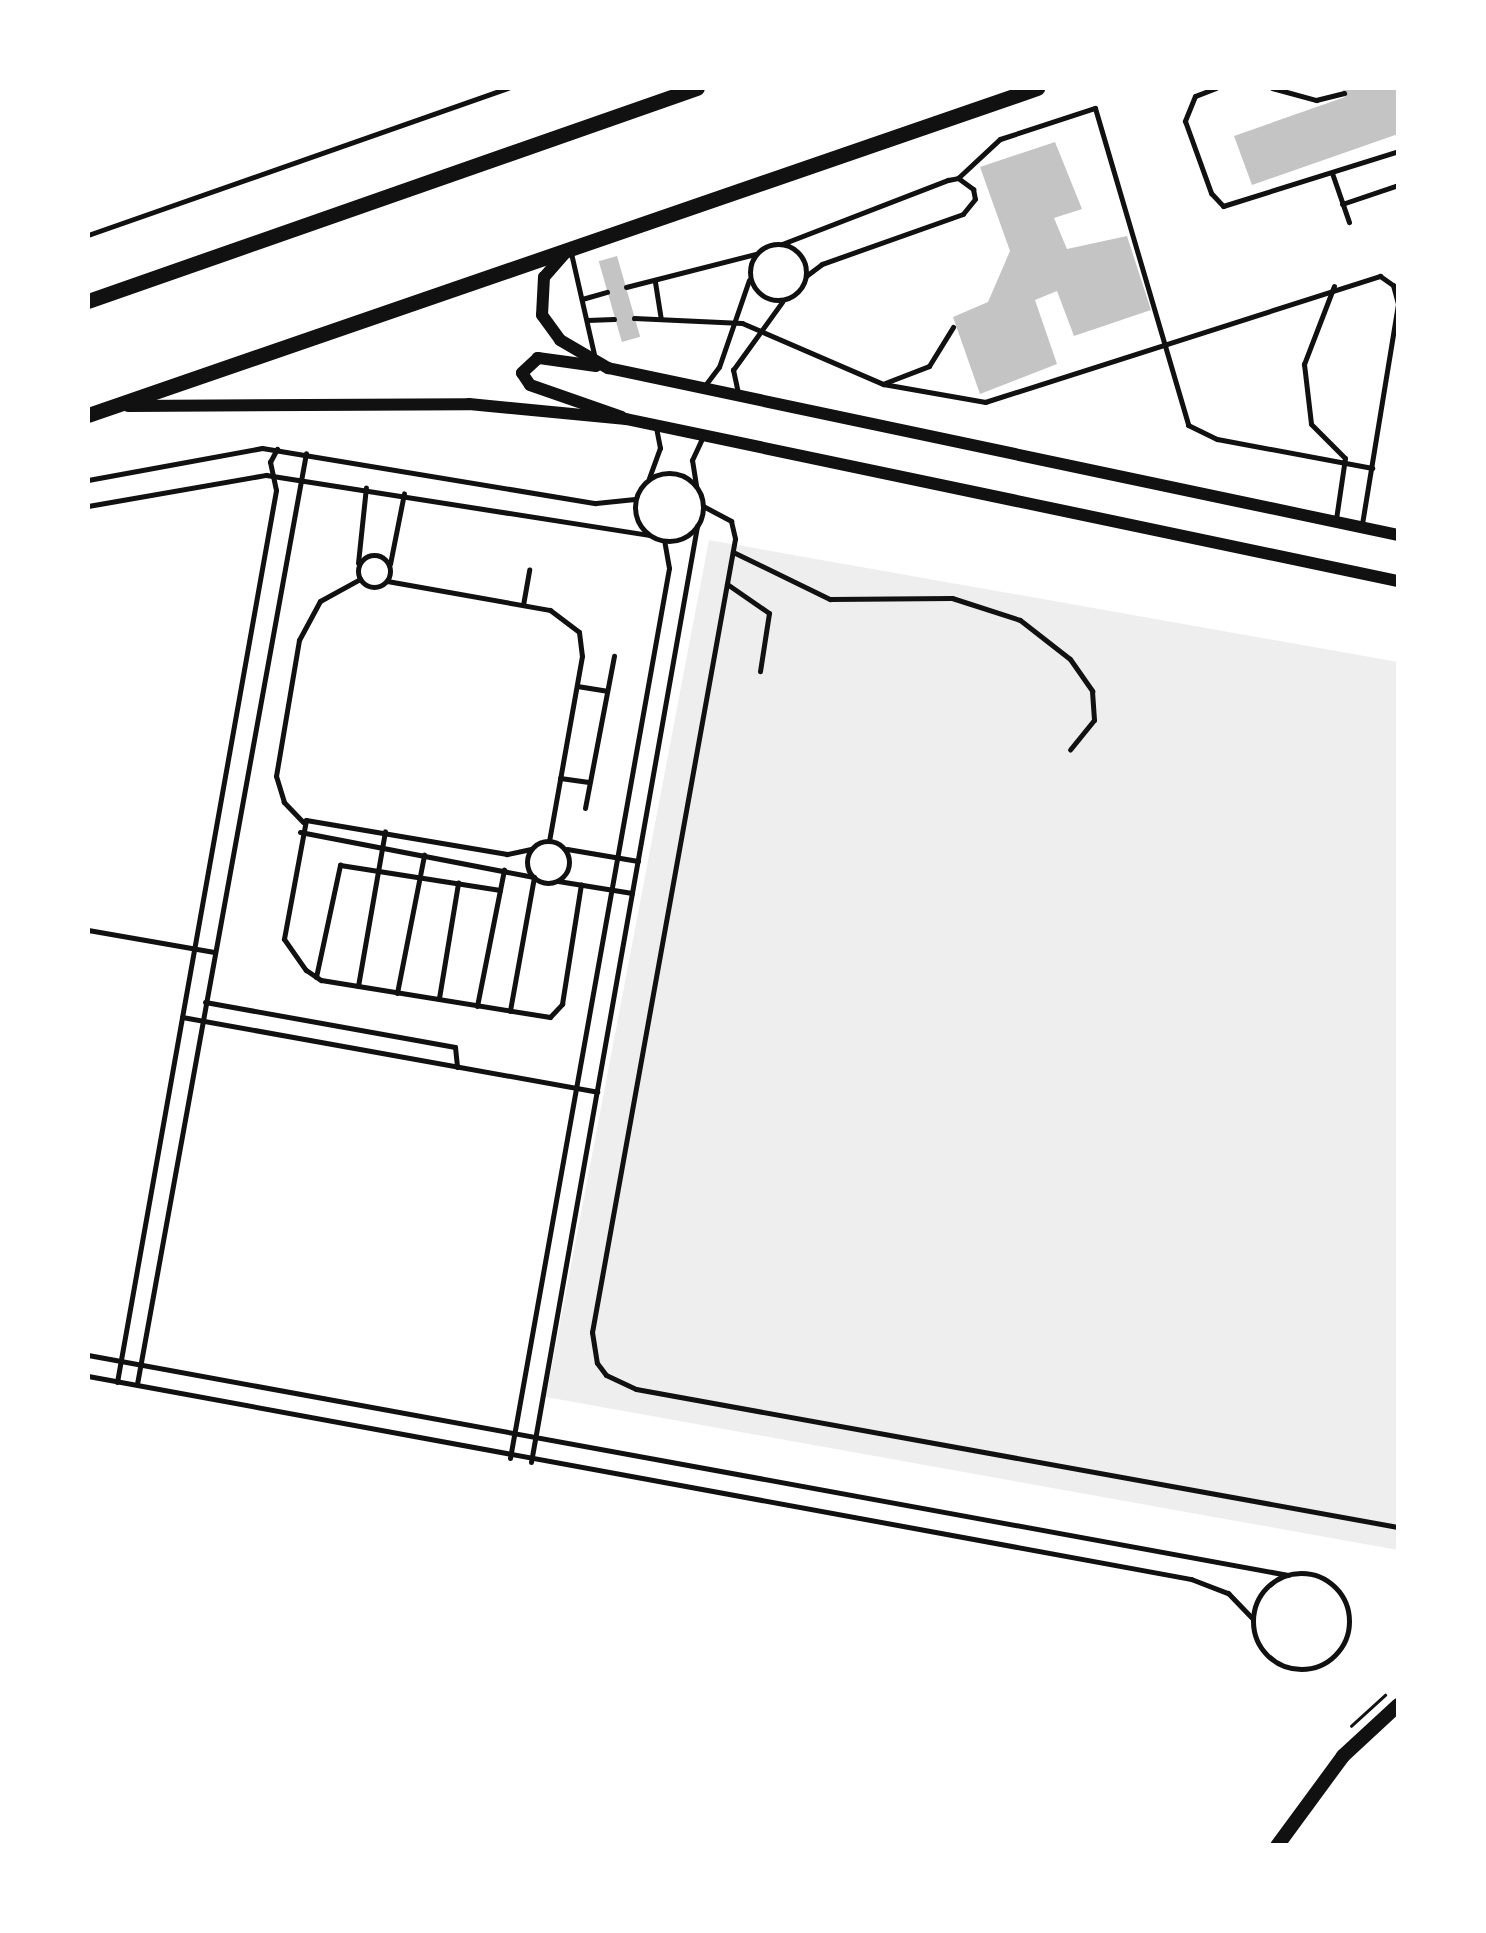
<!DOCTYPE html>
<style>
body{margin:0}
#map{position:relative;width:1486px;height:1933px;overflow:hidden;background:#fff;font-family:Rubik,sans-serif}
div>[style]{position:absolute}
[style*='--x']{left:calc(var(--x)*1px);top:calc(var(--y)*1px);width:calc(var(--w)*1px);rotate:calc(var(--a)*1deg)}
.green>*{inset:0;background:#eee}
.building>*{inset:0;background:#c4c4c4;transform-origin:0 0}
.path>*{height:2.5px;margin:-1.25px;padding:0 1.25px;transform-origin:1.25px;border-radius:1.25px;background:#111}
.service>*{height:5px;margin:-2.5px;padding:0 2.5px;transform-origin:2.5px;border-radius:2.5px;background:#111}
.service>.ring{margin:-2.5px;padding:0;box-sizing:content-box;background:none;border:5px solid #111;border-radius:50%}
.tertiary>*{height:12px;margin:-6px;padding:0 6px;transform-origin:6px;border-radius:6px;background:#111}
.secondary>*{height:14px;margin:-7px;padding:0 7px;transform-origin:7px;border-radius:7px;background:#111}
.primary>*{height:15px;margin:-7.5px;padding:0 7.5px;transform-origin:7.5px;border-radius:7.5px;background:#111}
span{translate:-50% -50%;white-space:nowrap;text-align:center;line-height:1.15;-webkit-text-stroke:9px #fff;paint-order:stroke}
.frame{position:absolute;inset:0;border:90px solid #fff;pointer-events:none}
</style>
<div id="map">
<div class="green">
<div style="clip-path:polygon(709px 540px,1398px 662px,1398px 1550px,546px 1397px)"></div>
</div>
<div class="building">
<div style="clip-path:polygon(1342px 88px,1398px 88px,1398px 134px,1252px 185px,1234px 136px,1345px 97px)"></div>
<div style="clip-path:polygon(1055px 142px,1082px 209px,1054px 218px,1067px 249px,1127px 236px,1151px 310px,1074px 336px,1057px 291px,1035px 300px,1057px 364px,980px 394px,953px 317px,988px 302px,1010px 251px,980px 167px)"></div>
<div style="left:617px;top:256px;width:84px;height:19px;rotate:74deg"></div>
</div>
<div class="path">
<div style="--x:1351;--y:1726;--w:46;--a:-42.4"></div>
</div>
<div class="service">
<div style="--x:1216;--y:88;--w:22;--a:159"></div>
<div style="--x:1195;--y:96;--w:27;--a:112"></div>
<div style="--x:1185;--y:121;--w:77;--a:70.1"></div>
<div style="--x:1211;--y:193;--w:18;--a:47"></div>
<div style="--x:1223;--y:206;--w:183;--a:-17.4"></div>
<div style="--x:1272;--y:88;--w:46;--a:15.3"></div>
<div style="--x:1316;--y:100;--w:29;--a:-14"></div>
<div style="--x:1332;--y:173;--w:52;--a:70.9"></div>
<div style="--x:958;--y:178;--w:57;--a:-42.9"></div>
<div style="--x:1000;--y:139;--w:100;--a:-18.1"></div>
<div style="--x:1095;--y:108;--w:330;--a:73.6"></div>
<div style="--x:1188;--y:425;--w:32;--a:26"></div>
<div style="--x:1217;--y:439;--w:158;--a:10.6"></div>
<div style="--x:1342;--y:204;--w:59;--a:-18.7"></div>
<div style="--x:88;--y:235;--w:445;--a:-19.3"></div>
<div class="ring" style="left:750px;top:244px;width:51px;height:51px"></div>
<div style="--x:782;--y:244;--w:178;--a:-21.1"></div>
<div style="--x:948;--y:180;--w:10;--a:-11"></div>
<div style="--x:958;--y:178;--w:19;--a:36"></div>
<div style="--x:973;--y:189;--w:10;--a:79"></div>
<div style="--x:975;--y:199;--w:19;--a:129"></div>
<div style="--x:963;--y:214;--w:150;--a:160.5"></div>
<div style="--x:822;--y:264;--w:20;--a:143"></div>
<div style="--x:571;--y:253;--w:109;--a:77.2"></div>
<div style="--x:655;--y:282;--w:36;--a:81"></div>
<div style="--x:1334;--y:286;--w:84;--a:111"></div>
<div style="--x:1304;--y:364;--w:60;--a:83.3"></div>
<div style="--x:1311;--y:424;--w:48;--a:45"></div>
<div style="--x:1345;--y:458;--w:62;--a:98.4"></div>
<div style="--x:626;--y:287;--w:133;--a:-14.3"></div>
<div style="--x:582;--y:299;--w:26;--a:-16"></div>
<div style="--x:634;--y:318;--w:108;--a:2.7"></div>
<div style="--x:742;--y:323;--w:154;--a:23.4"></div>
<div style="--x:883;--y:384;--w:104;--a:10"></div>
<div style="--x:985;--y:402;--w:415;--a:-17.7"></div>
<div style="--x:1380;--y:276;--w:16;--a:35"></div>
<div style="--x:1393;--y:285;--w:20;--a:75"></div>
<div style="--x:1398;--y:304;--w:224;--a:99.3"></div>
<div style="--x:587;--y:320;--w:27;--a:-2"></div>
<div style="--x:885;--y:383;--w:47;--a:-21.1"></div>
<div style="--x:929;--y:366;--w:46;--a:-58.4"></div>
<div style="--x:706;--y:384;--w:21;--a:-53"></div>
<div style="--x:719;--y:367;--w:92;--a:-71"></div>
<div style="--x:738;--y:393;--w:24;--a:-102"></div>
<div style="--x:733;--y:370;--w:84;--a:-54.2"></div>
<div class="ring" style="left:635px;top:473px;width:63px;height:63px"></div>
<div style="--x:649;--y:478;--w:32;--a:-70"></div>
<div style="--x:660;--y:448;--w:21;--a:-101"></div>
<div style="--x:88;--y:480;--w:177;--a:-10.4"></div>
<div style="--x:262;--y:448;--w:338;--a:9.4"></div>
<div style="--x:596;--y:503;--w:39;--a:-6"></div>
<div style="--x:696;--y:485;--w:25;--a:-99"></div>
<div style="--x:692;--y:460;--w:23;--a:-65"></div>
<div style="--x:88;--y:506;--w:181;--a:-9.9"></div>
<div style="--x:266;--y:475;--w:387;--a:8.9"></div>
<div style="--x:703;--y:506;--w:32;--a:28"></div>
<div style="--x:731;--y:521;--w:18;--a:77"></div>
<div style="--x:735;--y:539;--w:806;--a:100.22"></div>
<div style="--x:592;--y:1332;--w:31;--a:81"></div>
<div style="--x:597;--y:1363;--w:15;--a:53"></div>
<div style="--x:606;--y:1375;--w:33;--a:25"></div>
<div style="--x:636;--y:1389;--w:774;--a:10.27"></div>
<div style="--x:733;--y:552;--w:108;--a:25.9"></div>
<div style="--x:830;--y:599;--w:122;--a:-0.5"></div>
<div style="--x:952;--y:598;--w:71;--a:17.9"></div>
<div style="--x:1020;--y:620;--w:63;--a:38"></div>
<div style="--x:1070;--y:659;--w:39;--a:55"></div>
<div style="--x:1092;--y:691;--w:29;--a:86"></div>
<div style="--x:1094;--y:720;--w:38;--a:129"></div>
<div class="ring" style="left:358px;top:555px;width:27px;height:27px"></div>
<div style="--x:358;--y:563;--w:76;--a:-84"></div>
<div style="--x:390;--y:564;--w:72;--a:-78.8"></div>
<div style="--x:387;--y:581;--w:166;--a:10.1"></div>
<div style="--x:550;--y:610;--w:36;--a:37"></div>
<div style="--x:579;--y:632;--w:24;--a:83"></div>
<div style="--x:582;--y:656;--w:188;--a:100.1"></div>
<div style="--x:727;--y:584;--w:51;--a:34.6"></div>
<div style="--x:769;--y:613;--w:59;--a:98.8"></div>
<div style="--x:523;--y:605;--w:36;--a:-80"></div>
<div style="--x:577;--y:686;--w:30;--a:9"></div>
<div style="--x:560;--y:778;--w:29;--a:8"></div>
<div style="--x:585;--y:808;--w:155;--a:-79.2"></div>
<div style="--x:303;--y:822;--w:28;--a:-134"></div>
<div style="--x:284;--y:802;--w:27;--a:-107"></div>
<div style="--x:276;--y:776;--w:138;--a:-80.4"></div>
<div style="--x:299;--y:640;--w:44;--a:-61.7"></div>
<div style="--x:320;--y:601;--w:46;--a:-28.8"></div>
<div style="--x:300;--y:832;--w:238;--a:10.9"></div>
<div style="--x:534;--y:877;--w:136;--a:100.2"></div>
<div class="ring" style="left:527px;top:841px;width:37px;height:37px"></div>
<div style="--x:531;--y:849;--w:25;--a:168"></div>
<div style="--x:507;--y:854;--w:204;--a:-170.4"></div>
<div style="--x:306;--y:820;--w:121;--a:100.5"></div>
<div style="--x:284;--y:939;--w:38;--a:55"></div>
<div style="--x:306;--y:970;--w:18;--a:34"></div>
<div style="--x:321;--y:980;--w:232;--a:9.2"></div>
<div style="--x:550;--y:1017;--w:18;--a:-47"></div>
<div style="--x:562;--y:1004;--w:121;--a:-81"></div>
<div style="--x:567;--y:849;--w:72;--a:9.6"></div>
<div style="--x:558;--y:881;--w:75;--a:9.2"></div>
<div style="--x:88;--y:930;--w:128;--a:9.9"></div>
<div style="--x:316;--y:977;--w:115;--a:-77.9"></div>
<div style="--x:340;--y:865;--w:162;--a:8.9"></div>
<div style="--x:358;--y:986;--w:157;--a:-80.1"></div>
<div style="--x:397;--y:993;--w:141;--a:-78.9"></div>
<div style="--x:439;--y:998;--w:117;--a:-80.6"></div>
<div style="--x:205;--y:1002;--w:254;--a:10.2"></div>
<div style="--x:455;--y:1047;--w:20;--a:84"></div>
<div style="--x:477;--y:1006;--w:139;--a:-78.8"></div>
<div style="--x:182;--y:1017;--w:422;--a:10.2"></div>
<div style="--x:88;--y:1355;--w:1220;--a:10.39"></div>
<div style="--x:88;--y:1376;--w:1122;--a:10.43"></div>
<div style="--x:1191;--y:1579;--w:40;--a:21"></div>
<div style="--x:1228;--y:1593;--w:35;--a:46"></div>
<div style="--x:117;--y:1382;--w:906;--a:-79.89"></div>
<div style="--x:276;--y:490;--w:29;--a:-102"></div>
<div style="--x:270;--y:462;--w:15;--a:-62"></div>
<div style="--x:137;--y:1384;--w:946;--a:-79.71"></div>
<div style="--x:510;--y:1458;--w:904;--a:-79.87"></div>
<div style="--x:669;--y:568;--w:27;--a:-100"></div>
<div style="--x:531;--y:1462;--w:951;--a:-79.94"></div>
<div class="ring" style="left:1253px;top:1573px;width:91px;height:91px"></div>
</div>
<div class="tertiary">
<div style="--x:566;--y:252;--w:33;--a:131"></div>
<div style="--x:544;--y:277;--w:38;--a:93"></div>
<div style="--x:542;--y:315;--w:31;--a:54"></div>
<div style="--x:560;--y:340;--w:56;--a:30.3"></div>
<div style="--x:608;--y:368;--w:807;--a:11.94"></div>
<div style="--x:596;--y:366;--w:59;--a:-172.1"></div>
<div style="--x:538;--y:358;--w:22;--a:137"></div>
<div style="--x:522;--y:373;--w:14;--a:56"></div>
<div style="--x:530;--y:385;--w:97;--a:19.2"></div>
<div style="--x:128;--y:406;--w:341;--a:-0.3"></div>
<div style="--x:469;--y:404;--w:158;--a:5.5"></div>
<div style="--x:626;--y:419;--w:789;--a:11.85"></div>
</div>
<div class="secondary">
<div style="--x:1277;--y:1846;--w:112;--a:-53.7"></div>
<div style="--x:1343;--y:1756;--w:75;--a:-42.8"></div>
</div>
<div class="primary">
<div style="--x:88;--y:301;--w:645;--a:-19.28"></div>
<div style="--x:88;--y:415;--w:1004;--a:-19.01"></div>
</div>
<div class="frame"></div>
</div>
